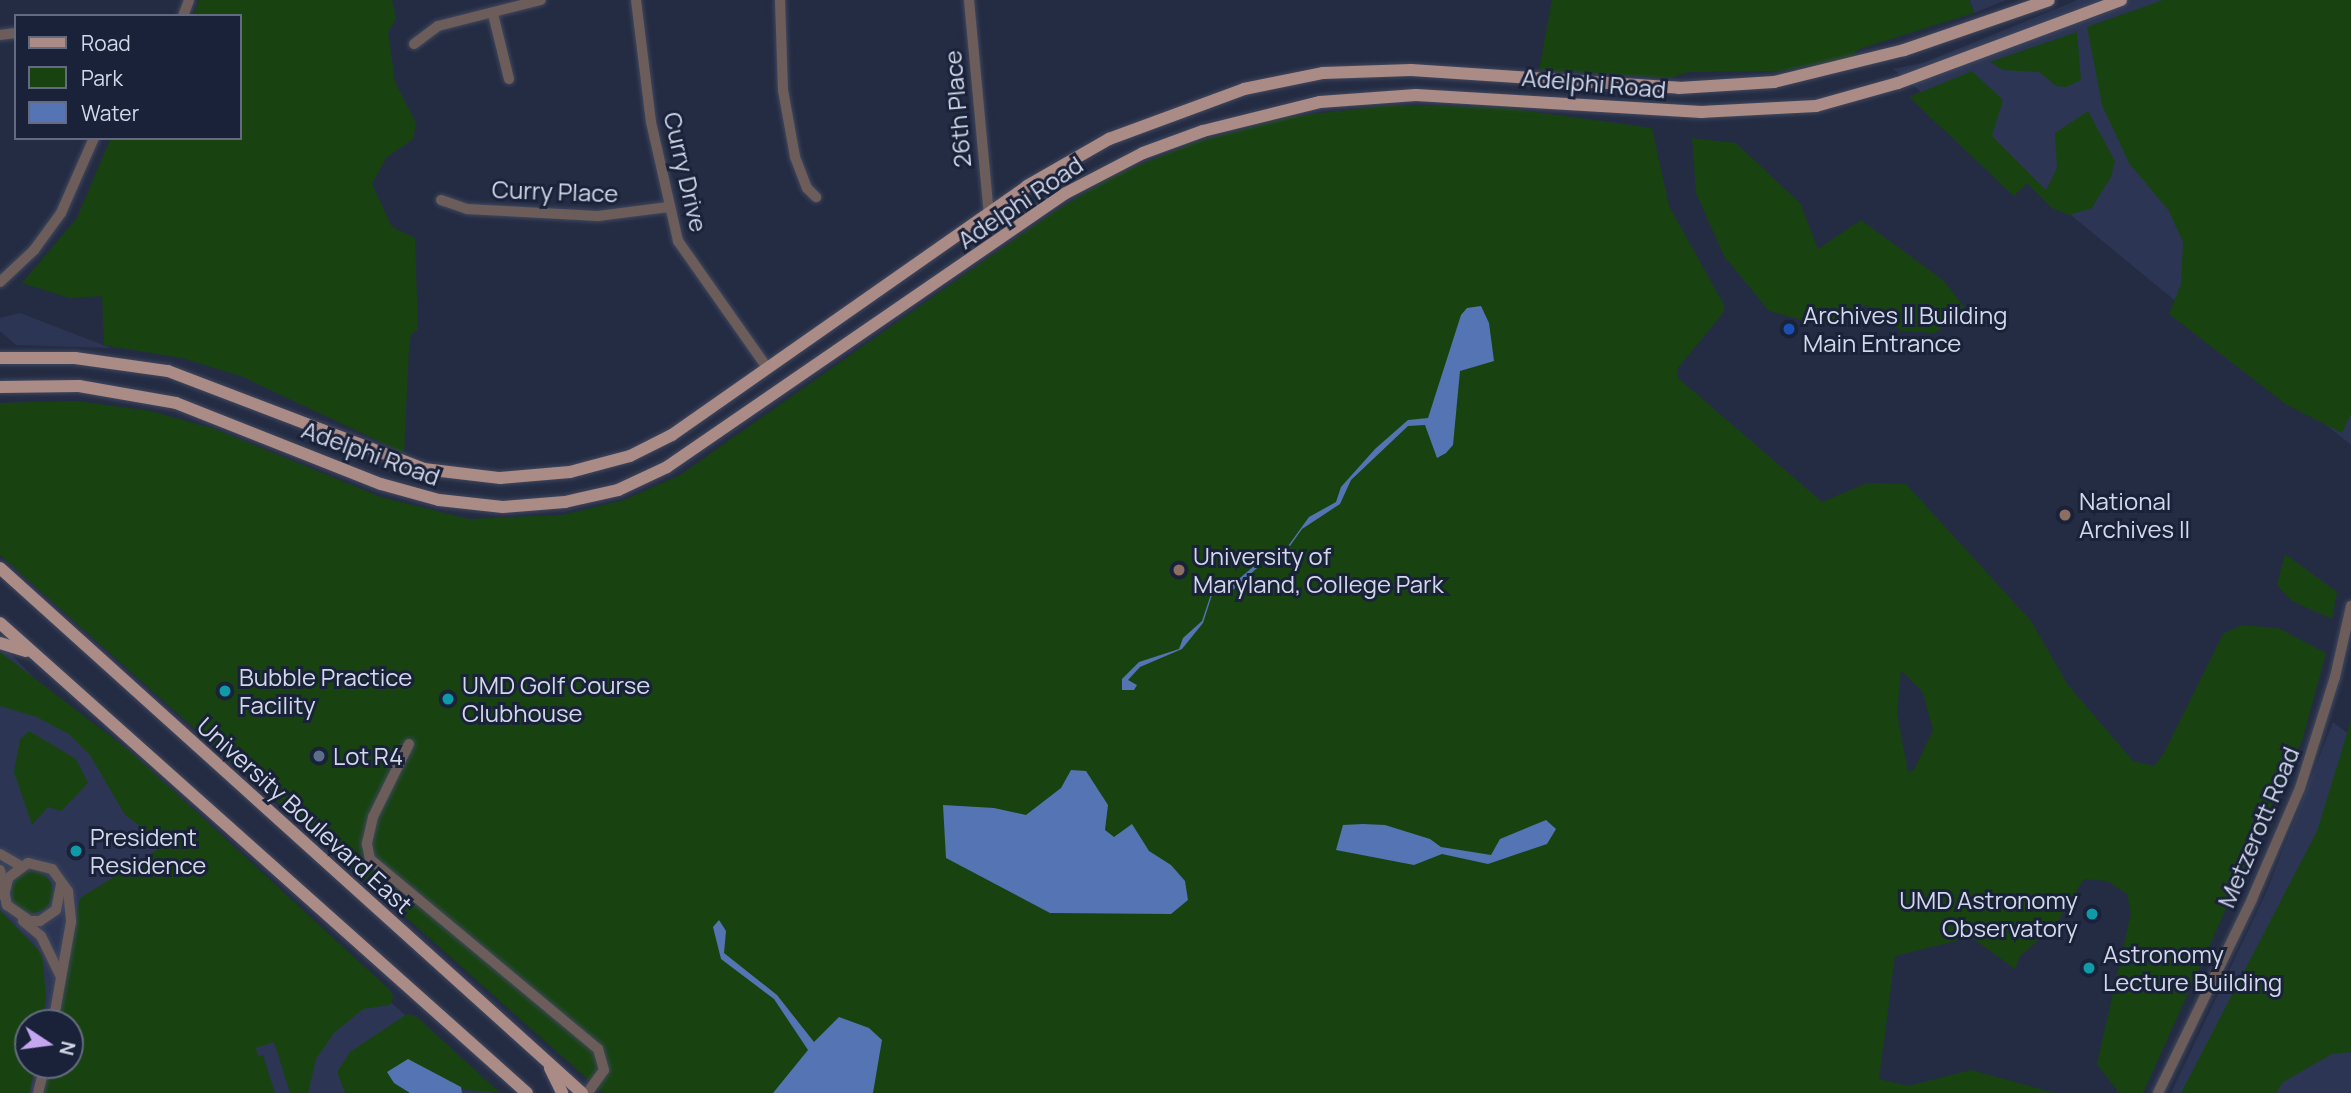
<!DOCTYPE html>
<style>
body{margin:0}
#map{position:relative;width:2351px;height:1093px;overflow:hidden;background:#242c44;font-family:Manrope,sans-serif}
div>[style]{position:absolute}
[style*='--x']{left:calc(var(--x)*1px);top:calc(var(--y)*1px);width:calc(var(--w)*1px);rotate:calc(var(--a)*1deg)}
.built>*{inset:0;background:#2c3654}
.green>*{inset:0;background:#184311}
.round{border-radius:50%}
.water>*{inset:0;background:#5474b4}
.roads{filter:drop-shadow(0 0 2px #40485e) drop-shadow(0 0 2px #40485e)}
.minor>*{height:10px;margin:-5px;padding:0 5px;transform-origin:5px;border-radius:5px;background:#6c5d5a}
.major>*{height:12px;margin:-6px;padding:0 6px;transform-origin:6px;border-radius:6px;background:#ab8b86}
.dots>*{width:19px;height:19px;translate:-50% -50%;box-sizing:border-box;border:4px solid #1a223a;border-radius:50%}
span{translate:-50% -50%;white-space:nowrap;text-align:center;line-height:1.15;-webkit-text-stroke:6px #1a223a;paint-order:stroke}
.street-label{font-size:24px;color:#d2d8e9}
.poi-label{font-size:24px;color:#d2d8e9}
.left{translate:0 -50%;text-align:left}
.right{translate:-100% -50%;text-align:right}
.legend{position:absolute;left:14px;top:14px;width:228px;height:126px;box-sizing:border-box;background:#1a223a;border:2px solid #646b80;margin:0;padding:9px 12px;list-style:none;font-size:21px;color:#d2d8e9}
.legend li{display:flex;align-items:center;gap:14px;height:35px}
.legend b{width:35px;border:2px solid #646b80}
.north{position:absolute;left:14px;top:1009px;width:70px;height:70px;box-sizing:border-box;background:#1a223a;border:2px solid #646b80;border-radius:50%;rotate:103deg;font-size:19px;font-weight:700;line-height:28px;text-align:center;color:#d2d8e9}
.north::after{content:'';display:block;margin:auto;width:24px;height:32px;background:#c5a6f0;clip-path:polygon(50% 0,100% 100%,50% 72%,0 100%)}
</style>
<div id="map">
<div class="built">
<div style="clip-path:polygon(1970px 0,2006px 0,1974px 13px)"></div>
<div style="clip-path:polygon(2078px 0,2351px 0,2351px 445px,1893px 69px,1923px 63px)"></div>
<div style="clip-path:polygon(20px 313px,111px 348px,16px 345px,0 331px,0 318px)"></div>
<div style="clip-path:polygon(evenodd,0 642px,59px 705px,492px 1093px,0 1093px,0 642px,28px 1023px,70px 1023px,70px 1065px,28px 1065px,28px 1023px)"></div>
<div style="clip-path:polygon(2333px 722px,2351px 736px,2351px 1093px,2171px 1093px,2266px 893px)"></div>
</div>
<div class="green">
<div style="clip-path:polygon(199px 0,392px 0,396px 19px,388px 32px,395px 82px,416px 123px,413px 139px,386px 158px,372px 184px,392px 227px,415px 238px,418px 329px,411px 335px,409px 348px,404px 453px,241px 376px,182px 358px,104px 345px,102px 296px,70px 298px,22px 283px,77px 218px,111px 138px,240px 138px,240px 16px,193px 16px)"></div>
<div style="clip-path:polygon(1552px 0,1969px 0,1974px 13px,1859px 49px,1851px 58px,1780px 71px,1689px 72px,1670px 78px,1539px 70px)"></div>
<div style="clip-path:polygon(2163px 0,2351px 0,2351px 414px,2342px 433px,2287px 405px,2169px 314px,2181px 284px,2183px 242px,2169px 211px,2129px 163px,2102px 105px,2087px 27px)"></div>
<div style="clip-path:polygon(2077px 32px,2081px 80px,2066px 87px,2056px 86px,2039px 72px,2003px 70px,1990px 62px)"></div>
<div style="clip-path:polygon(1972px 71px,2003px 100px,1992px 136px,2046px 190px,2057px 168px,2055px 133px,2088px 111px,2115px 161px,2111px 177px,2092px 208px,2069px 215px,2052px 208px,2027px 183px,2014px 196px,1909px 97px)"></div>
<div style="clip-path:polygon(evenodd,1390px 105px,1498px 107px,1652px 128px,1669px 206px,1724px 305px,1724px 312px,1677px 369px,1678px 378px,1822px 502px,1867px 483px,1906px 484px,2031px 621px,2068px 685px,2133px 761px,2154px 766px,2164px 753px,2223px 634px,2242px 625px,2278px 628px,2326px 653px,2303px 738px,2143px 1093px,2119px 1093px,2097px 1064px,2131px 913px,2127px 894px,2107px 881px,2084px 879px,2055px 926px,2020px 956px,2015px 969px,1971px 937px,1895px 956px,1879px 1079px,1908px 1086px,1971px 1070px,2055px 1093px,603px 1093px,0 555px,0 403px,78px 401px,151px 411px,215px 429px,381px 497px,469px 519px,562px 515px,624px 500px,680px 475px,1052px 213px,1112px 176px,1195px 142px,1288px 117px,1390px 105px,1901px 670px,1923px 693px,1933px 730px,1914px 770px,1908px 772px,1897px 713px,1901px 670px)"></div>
<div style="clip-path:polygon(1692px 138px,1736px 143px,1800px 203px,1818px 249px,1861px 220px,1944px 281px,1968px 312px,1934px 333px,1901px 331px,1866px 305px,1822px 325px,1769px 311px,1724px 256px,1696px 193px)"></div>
<div style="clip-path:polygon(2285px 554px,2337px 592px,2332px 619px,2292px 601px,2277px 585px)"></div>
<div style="clip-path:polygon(0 652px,130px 751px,390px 990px,394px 998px,389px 1005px,363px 1009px,334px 1033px,316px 1059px,308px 1093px,290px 1093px,274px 1042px,256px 1048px,258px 1056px,263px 1055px,275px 1093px,40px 1093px,46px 1065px,70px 1065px,70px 1023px,56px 1023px,80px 898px,157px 850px,155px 837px,125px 815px,90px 755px,69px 734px,37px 717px,0 706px)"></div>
<div style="clip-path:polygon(2351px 721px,2351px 1052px,2332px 1054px,2283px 1082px,2276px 1093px,2181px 1093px,2317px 831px)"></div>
<div style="clip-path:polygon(29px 731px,76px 759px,88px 783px,61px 811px,48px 807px,32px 825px,14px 772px,20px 739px)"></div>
<div class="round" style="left:11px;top:871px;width:42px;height:42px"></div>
<div style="clip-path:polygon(0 910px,42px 954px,46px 997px,42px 1023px,28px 1023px,28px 1065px,35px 1065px,30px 1093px,0 1093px)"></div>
<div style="clip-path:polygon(407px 1014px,417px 1017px,500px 1093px,394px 1083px,410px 1093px,345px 1093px,337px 1072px,350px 1052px)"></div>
</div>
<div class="water">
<div style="clip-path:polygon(1481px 306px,1489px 323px,1494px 361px,1460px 371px,1453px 445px,1446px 453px,1437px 458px,1425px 425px,1408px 426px,1351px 480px,1340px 504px,1302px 529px,1280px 560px,1268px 558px,1234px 589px,1212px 595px,1203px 623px,1182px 649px,1140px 667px,1128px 680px,1137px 685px,1134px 690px,1122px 690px,1122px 679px,1139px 662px,1179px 649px,1183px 638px,1202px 621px,1212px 591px,1234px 583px,1267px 555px,1283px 553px,1309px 517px,1336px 502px,1341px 487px,1375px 449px,1408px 420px,1428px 418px,1461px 315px,1467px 308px)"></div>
<div style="clip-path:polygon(1071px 770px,1086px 771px,1108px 805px,1105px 830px,1114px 837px,1132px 824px,1149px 851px,1171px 865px,1185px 881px,1188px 900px,1171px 914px,1050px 913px,946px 858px,943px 805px,994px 808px,1026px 815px,1061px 788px)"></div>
<div style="clip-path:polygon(1546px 820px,1556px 829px,1547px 844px,1488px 864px,1442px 854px,1414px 865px,1336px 850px,1343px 825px,1363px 824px,1385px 825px,1430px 839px,1441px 847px,1491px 855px,1500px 839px)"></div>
<div style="clip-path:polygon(719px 920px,726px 931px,724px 953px,777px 995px,814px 1042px,839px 1017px,869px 1028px,882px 1040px,873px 1093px,773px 1093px,808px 1050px,774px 999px,721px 959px,713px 927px)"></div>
<div style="clip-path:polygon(408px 1059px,461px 1087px,462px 1093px,410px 1093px,394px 1083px,387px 1072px)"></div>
</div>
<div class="roads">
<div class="minor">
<div style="--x:636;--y:0;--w:123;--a:83"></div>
<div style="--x:651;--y:122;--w:122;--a:77.2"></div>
<div style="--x:678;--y:241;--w:156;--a:54.9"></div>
<div style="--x:780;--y:0;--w:90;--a:88.1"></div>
<div style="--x:783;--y:90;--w:68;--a:79.8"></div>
<div style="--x:795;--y:157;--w:33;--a:69"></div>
<div style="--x:807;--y:188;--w:13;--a:45"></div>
<div style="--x:969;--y:0;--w:215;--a:84.7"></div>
<div style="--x:493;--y:14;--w:67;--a:76.2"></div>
<div style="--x:183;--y:16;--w:17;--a:-69"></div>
<div style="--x:0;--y:35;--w:16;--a:-7"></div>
<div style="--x:414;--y:44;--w:30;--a:-37"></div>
<div style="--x:438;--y:26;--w:106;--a:-14.2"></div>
<div style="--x:441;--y:200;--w:28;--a:19"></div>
<div style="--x:467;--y:209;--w:131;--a:3.1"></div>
<div style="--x:598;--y:216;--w:71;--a:-7.3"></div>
<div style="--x:0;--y:282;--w:47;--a:-43.3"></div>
<div style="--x:34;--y:250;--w:46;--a:-53.9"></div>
<div style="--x:61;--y:213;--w:82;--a:-66.3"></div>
<div style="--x:409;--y:744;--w:81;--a:116.3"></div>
<div style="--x:373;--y:817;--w:28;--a:103"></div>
<div style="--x:367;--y:844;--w:15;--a:79"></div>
<div style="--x:370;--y:859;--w:297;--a:39.8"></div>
<div style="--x:598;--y:1049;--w:22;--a:74"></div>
<div style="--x:604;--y:1070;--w:29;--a:126"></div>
<div style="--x:0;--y:854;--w:24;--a:30"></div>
<div style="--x:0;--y:870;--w:36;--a:79"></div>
<div style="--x:7;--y:905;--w:28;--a:35"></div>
<div style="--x:30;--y:921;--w:10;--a:0"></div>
<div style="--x:40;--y:921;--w:19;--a:-35"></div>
<div style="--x:56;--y:910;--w:26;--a:-79"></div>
<div style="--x:4;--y:896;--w:18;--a:-77"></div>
<div style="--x:8;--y:878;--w:25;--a:-37"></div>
<div style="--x:28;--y:863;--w:25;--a:14"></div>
<div style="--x:52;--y:869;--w:27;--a:54"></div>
<div style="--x:68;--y:891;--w:31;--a:84"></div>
<div style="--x:71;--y:922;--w:103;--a:100.1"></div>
<div style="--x:23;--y:921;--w:23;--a:40"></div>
<div style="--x:41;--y:936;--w:46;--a:64"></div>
<div style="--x:38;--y:1093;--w:29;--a:-76"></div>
<div style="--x:2158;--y:1093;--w:216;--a:-64.1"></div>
<div style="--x:2252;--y:899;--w:121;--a:-66.6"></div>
<div style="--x:2300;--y:788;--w:116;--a:-72.5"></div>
<div style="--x:2335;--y:677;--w:73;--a:-77.3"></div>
</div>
<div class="major">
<div style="--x:0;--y:358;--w:75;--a:0"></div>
<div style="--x:75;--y:358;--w:94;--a:8"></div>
<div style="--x:168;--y:371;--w:274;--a:20.9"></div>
<div style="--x:424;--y:469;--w:77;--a:6.8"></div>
<div style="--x:500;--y:478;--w:70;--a:-4.9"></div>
<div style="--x:570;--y:472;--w:62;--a:-14.9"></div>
<div style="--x:630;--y:456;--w:47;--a:-26.6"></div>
<div style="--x:672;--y:435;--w:434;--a:-35"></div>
<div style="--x:1027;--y:186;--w:95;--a:-29.8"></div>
<div style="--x:1109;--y:139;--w:144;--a:-20.3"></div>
<div style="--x:1244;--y:89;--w:81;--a:-11.4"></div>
<div style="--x:1323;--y:73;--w:88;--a:-2"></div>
<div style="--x:1411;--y:70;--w:269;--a:3.8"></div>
<div style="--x:1679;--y:88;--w:95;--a:-3.6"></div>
<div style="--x:1774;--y:82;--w:134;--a:-13.8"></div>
<div style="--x:1904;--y:50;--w:153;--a:-19"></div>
<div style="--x:0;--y:387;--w:79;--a:-0.7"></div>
<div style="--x:79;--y:386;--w:98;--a:9.9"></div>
<div style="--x:176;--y:403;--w:220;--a:21.6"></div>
<div style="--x:381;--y:484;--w:60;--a:15.4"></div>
<div style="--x:439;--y:500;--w:64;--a:6.2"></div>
<div style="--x:503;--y:507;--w:62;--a:-4.6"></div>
<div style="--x:565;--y:502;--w:54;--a:-12.8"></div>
<div style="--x:618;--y:490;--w:54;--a:-25.1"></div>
<div style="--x:667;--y:467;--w:482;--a:-34.5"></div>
<div style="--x:1064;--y:194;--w:89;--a:-27.4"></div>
<div style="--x:1143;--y:153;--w:64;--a:-20.1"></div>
<div style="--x:1203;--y:131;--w:121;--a:-13.9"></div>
<div style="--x:1320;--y:102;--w:96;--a:-4.2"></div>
<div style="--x:1416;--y:95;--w:286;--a:3.4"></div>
<div style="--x:1701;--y:112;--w:115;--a:-3"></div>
<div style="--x:1816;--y:106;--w:85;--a:-15.7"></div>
<div style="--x:1898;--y:83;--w:238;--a:-20.4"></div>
<div style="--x:0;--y:568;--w:784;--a:42.05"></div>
<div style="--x:0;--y:623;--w:706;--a:41.73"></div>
<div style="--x:0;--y:643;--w:27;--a:17"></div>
<div style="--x:550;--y:1068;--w:28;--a:64"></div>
</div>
</div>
<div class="dots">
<div style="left:1789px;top:329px;background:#1a4fb4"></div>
<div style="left:2065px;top:515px;background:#8d6e63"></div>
<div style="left:1179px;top:570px;background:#8d6e63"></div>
<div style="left:225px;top:691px;background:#0f9aa8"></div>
<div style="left:448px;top:699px;background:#0f9aa8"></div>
<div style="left:319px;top:756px;background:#5c6f8a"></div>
<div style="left:76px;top:851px;background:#0f9aa8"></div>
<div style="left:2092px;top:914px;background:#0f9aa8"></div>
<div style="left:2089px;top:968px;background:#0f9aa8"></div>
</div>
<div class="street-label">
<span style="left:1594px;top:83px;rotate:5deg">Adelphi Road</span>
<span style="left:957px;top:109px;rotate:-95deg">26th Place</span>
<span style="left:686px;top:172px;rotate:77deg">Curry Drive</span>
<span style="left:555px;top:191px;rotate:2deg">Curry Place</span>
<span style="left:1020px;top:202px;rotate:-34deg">Adelphi Road</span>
<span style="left:371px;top:453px;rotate:20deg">Adelphi Road</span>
<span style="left:305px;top:815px;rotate:42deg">University Boulevard East</span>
<span style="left:2258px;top:827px;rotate:-67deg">Metzerott Road</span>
</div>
<div class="poi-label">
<span class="left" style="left:1803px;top:329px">Archives II Building<br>Main Entrance</span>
<span class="left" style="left:2079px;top:515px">National<br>Archives II</span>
<span class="left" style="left:1193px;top:570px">University of<br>Maryland, College Park</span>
<span class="left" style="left:239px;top:691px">Bubble Practice<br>Facility</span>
<span class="left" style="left:462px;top:699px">UMD Golf Course<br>Clubhouse</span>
<span class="left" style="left:333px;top:756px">Lot R4</span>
<span class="left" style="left:90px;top:851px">President<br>Residence</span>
<span class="right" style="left:2078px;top:914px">UMD Astronomy<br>Observatory</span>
<span class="left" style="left:2103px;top:968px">Astronomy<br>Lecture Building</span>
</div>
<ul class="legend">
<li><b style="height:9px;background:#ab8b86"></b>Road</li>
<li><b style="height:19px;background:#184311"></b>Park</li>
<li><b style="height:19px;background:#5474b4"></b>Water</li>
</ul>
<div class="north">N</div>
</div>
